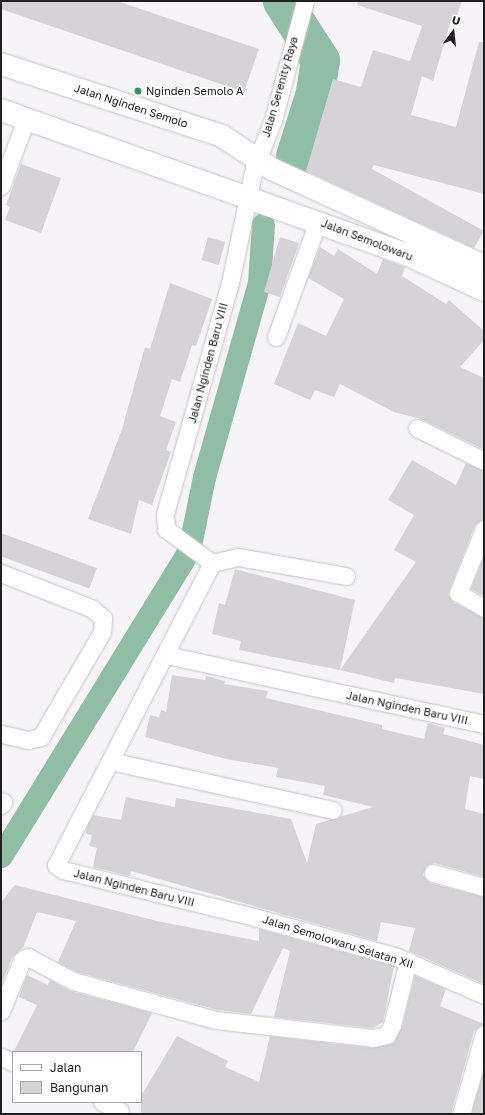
<!DOCTYPE html>
<style>
body{margin:0}
#map{position:relative;width:485px;height:1115px;overflow:hidden;background:#f6f4f9;font-family:"Golos Text",sans-serif}
div>[style]{position:absolute}
[style*='--x']{left:calc(var(--x)*1px);top:calc(var(--y)*1px);width:calc(var(--w)*1px);rotate:calc(var(--a)*1deg)}
.canal>*{height:23px;margin:-11.5px;padding:0 11.5px;transform-origin:11.5px;border-radius:11.5px;background:#90bea4}
.river>*{height:39px;margin:-19.5px;padding:0 19.5px;transform-origin:19.5px;border-radius:19.5px;background:#90bea4}
.building>*{inset:0;background:#d5d3d8;transform-origin:0 0}
.roads{filter:drop-shadow(0 0 1px #c4c2c7) drop-shadow(0 0 1px #c4c2c7)}
.street>*{height:17px;margin:-8.5px;padding:0 8.5px;transform-origin:8.5px;border-radius:8.5px;background:#fff}
.secondary>*{height:22px;margin:-11px;padding:0 11px;transform-origin:11px;border-radius:11px;background:#fff}
.dots>*{width:11px;height:11px;translate:-50% -50%;box-sizing:border-box;border:2px solid #fff;border-radius:50%}
span{translate:-50% -50%;white-space:nowrap;text-align:center;line-height:1.15;-webkit-text-stroke:3.5px #fff;paint-order:stroke}
.street-label{font-size:11px;color:#212122}
.poi-label{font-size:11px;color:#212122}
.left{translate:0 -50%;text-align:left}
.frame{position:absolute;inset:0;border:2px solid #212122;pointer-events:none}
.legend{position:absolute;left:12px;top:1051px;width:130px;height:52px;box-sizing:border-box;background:#fff;border:1px solid #a6a6a7;margin:0;padding:5px 7px;list-style:none;font-size:12px;color:#212122}
.legend li{display:flex;align-items:center;gap:8px;height:20px}
.legend b{width:20px;border:1px solid #a6a6a7}
.north{position:absolute;left:433px;top:12px;width:40px;height:40px;-webkit-text-stroke:3px #fff;paint-order:stroke;rotate:15deg;font-size:11px;font-weight:700;line-height:16px;text-align:center;color:#212122}
.north::after{content:'';display:block;margin:auto;width:14px;height:18px;background:#212122;clip-path:polygon(50% 0,100% 100%,50% 72%,0 100%)}
</style>
<div id="map">
<div class="canal">
<div style="--x:1;--y:856;--w:359;--a:-58.4"></div>
<div style="--x:189;--y:550;--w:75;--a:-78.4"></div>
<div style="--x:204;--y:477;--w:203;--a:-74.2"></div>
<div style="--x:259;--y:282;--w:58;--a:-86.1"></div>
</div>
<div class="river">
<div style="--x:282;--y:1;--w:70;--a:57.2"></div>
<div style="--x:320;--y:60;--w:36;--a:99"></div>
<div style="--x:314;--y:96;--w:63;--a:107.6"></div>
</div>
<div class="building">
<div style="clip-path:polygon(1px 1px,117px 1px,259px 49px,244px 92px,1px 9px)"></div>
<div style="clip-path:polygon(358px 1px,462px 1px,455px 21px,451px 21px,433px 81px,422px 76px,411px 115px,456px 127px,479px 42px,484px 42px,484px 194px,374px 165px,372px 169px,484px 231px,474px 248px,306px 171px,333px 79px,361px 87px,373px 50px,410px 61px,422px 26px,357px 5px)"></div>
<div style="clip-path:polygon(21px 164px,61px 178px,41px 233px,5px 220px,10px 207px,6px 205px)"></div>
<div style="left:208px;top:237px;width:18px;height:24px;rotate:16deg"></div>
<div style="clip-path:polygon(280px 237px,299px 243px,280px 297px,264px 292px)"></div>
<div style="clip-path:polygon(320px 247px,334px 256px,338px 249px,377px 274px,383px 259px,405px 267px,402px 276px,446px 304px,449px 300px,484px 331px,484px 340px,460px 367px,484px 378px,483px 449px,421px 419px,394px 412px,340px 384px,334px 397px,315px 390px,310px 400px,274px 384px,298px 323px,326px 336px,344px 299px,308px 278px)"></div>
<div style="clip-path:polygon(170px 283px,212px 299px,196px 346px,192px 345px,180px 382px,172px 379px,160px 416px,176px 422px,166px 450px,171px 452px,152px 505px,139px 500px,131px 534px,88px 519px,122px 429px,145px 347px,150px 349px)"></div>
<div style="clip-path:polygon(412px 460px,456px 485px,466px 463px,484px 471px,484px 519px,475px 525px,448px 594px,453px 602px,484px 618px,484px 694px,395px 678px,394px 683px,340px 670px,416px 562px,394px 550px,414px 515px,388px 500px)"></div>
<div style="left:1px;top:533px;width:102px;height:22px;rotate:20deg"></div>
<div style="clip-path:polygon(484px 556px,484px 596px,471px 589px)"></div>
<div style="clip-path:polygon(235px 569px,355px 600px,340px 670px,239px 650px,241px 641px,212px 634px,219px 603px,225px 605px)"></div>
<div style="clip-path:polygon(172px 675px,205px 680px,206px 676px,225px 681px,224px 684px,268px 691px,266px 698px,382px 725px,382px 729px,424px 739px,428px 723px,445px 728px,443px 734px,484px 745px,484px 779px,470px 776px,465px 809px,484px 814px,484px 877px,435px 863px,426px 866px,423px 875px,430px 883px,484px 897px,484px 984px,409px 951px,415px 928px,381px 922px,377px 941px,131px 871px,130px 876px,93px 867px,97px 848px,89px 846px,92px 835px,86px 834px,87px 827px,93px 815px,121px 820px,126px 797px,175px 807px,176px 798px,291px 819px,307px 863px,316px 824px,373px 807px,323px 795px,325px 786px,276px 777px,278px 768px,226px 759px,145px 737px,150px 715px,159px 717px,161px 710px,166px 712px)"></div>
<div style="clip-path:polygon(15px 885px,157px 921px,259px 941px,259px 929px,394px 966px,383px 1022px,373px 1028px,274px 1017px,290px 951px,283px 948px,251px 1014px,218px 1010px,77px 972px,58px 962px,76px 921px,37px 912px,23px 948px,13px 956px,1px 985px,1px 902px)"></div>
<div style="clip-path:polygon(27px 975px,48px 985px,50px 980px,70px 991px,152px 1013px,133px 1052px,14px 1051px,37px 1005px,19px 997px)"></div>
<div style="clip-path:polygon(415px 976px,446px 989px,440px 1006px,484px 1024px,474px 1031px,451px 1114px,141px 1114px,141px 1096px,177px 1036px,228px 1061px,225px 1067px,259px 1082px,270px 1036px,372px 1048px,393px 1043px,402px 1027px)"></div>
<div style="clip-path:polygon(484px 1070px,484px 1114px,471px 1114px)"></div>
</div>
<div class="roads">
<div class="street">
<div style="--x:1;--y:186;--w:74;--a:-69.4"></div>
<div style="--x:276;--y:337;--w:123;--a:-70.1"></div>
<div style="--x:417;--y:428;--w:75;--a:26.2"></div>
<div style="--x:484;--y:529;--w:69;--a:112.1"></div>
<div style="--x:458;--y:593;--w:30;--a:30"></div>
<div style="--x:212;--y:563;--w:57;--a:-143.5"></div>
<div style="--x:166;--y:529;--w:15;--a:-94"></div>
<div style="--x:165;--y:514;--w:240;--a:-74.3"></div>
<div style="--x:230;--y:283;--w:117;--a:-78.2"></div>
<div style="--x:254;--y:168;--w:52;--a:-68.4"></div>
<div style="--x:273;--y:120;--w:123;--a:-74.9"></div>
<div style="--x:1;--y:573;--w:97;--a:21.3"></div>
<div style="--x:91;--y:608;--w:16;--a:40"></div>
<div style="--x:103;--y:618;--w:14;--a:94"></div>
<div style="--x:102;--y:632;--w:121;--a:120.2"></div>
<div style="--x:41;--y:737;--w:13;--a:167"></div>
<div style="--x:28;--y:740;--w:28;--a:-167"></div>
<div style="--x:346;--y:576;--w:110;--a:-170"></div>
<div style="--x:238;--y:557;--w:27;--a:167"></div>
<div style="--x:212;--y:563;--w:340;--a:117.3"></div>
<div style="--x:56;--y:865;--w:9;--a:36"></div>
<div style="--x:63;--y:870;--w:197;--a:13.8"></div>
<div style="--x:254;--y:917;--w:148;--a:15.6"></div>
<div style="--x:397;--y:957;--w:95;--a:23.6"></div>
<div style="--x:167;--y:655;--w:324;--a:12.3"></div>
<div style="--x:110;--y:761;--w:228;--a:12.4"></div>
<div style="--x:1;--y:805;--w:4;--a:-56"></div>
<div style="--x:433;--y:873;--w:53;--a:15.4"></div>
<div style="--x:1;--y:1011;--w:55;--a:-67.6"></div>
<div style="--x:22;--y:960;--w:7;--a:-27"></div>
<div style="--x:28;--y:957;--w:51;--a:28.1"></div>
<div style="--x:73;--y:981;--w:148;--a:15.3"></div>
<div style="--x:216;--y:1020;--w:158;--a:6.5"></div>
<div style="--x:373;--y:1038;--w:14;--a:-12"></div>
<div style="--x:387;--y:1035;--w:11;--a:-63"></div>
<div style="--x:392;--y:1025;--w:66;--a:-76"></div>
<div style="--x:1;--y:1057;--w:13;--a:23"></div>
<div style="--x:102;--y:1102;--w:20;--a:27"></div>
<div style="--x:461;--y:1114;--w:83;--a:-74"></div>
</div>
<div class="secondary">
<div style="--x:1;--y:64;--w:232;--a:18"></div>
<div style="--x:222;--y:136;--w:60;--a:33.4"></div>
<div style="--x:272;--y:169;--w:233;--a:24.6"></div>
<div style="--x:1;--y:110;--w:430;--a:19.6"></div>
<div style="--x:406;--y:254;--w:86;--a:24.8"></div>
</div>
</div>
<div class="dots">
<div style="left:138px;top:91px;background:#399267"></div>
</div>
<div class="street-label">
<span style="left:280px;top:87px;rotate:-74deg">Jalan Serenity Raya</span>
<span style="left:131px;top:106px;rotate:18deg">Jalan Nginden Semolo</span>
<span style="left:367px;top:240px;rotate:21deg">Jalan Semolowaru</span>
<span style="left:208px;top:363px;rotate:-75deg">Jalan Nginden Baru VIII</span>
<span style="left:407px;top:708px;rotate:12deg">Jalan Nginden Baru VIII</span>
<span style="left:134px;top:888px;rotate:14deg">Jalan Nginden Baru VIII</span>
<span style="left:338px;top:942px;rotate:17deg">Jalan Semolowaru Selatan XII</span>
</div>
<div class="poi-label">
<span class="left" style="left:146px;top:91px">Nginden Semolo A</span>
</div>
<div class="frame"></div>
<ul class="legend">
<li><b style="height:5px;background:#fff"></b>Jalan</li>
<li><b style="height:11px;background:#d5d3d8"></b>Bangunan</li>
</ul>
<div class="north">U</div>
</div>
